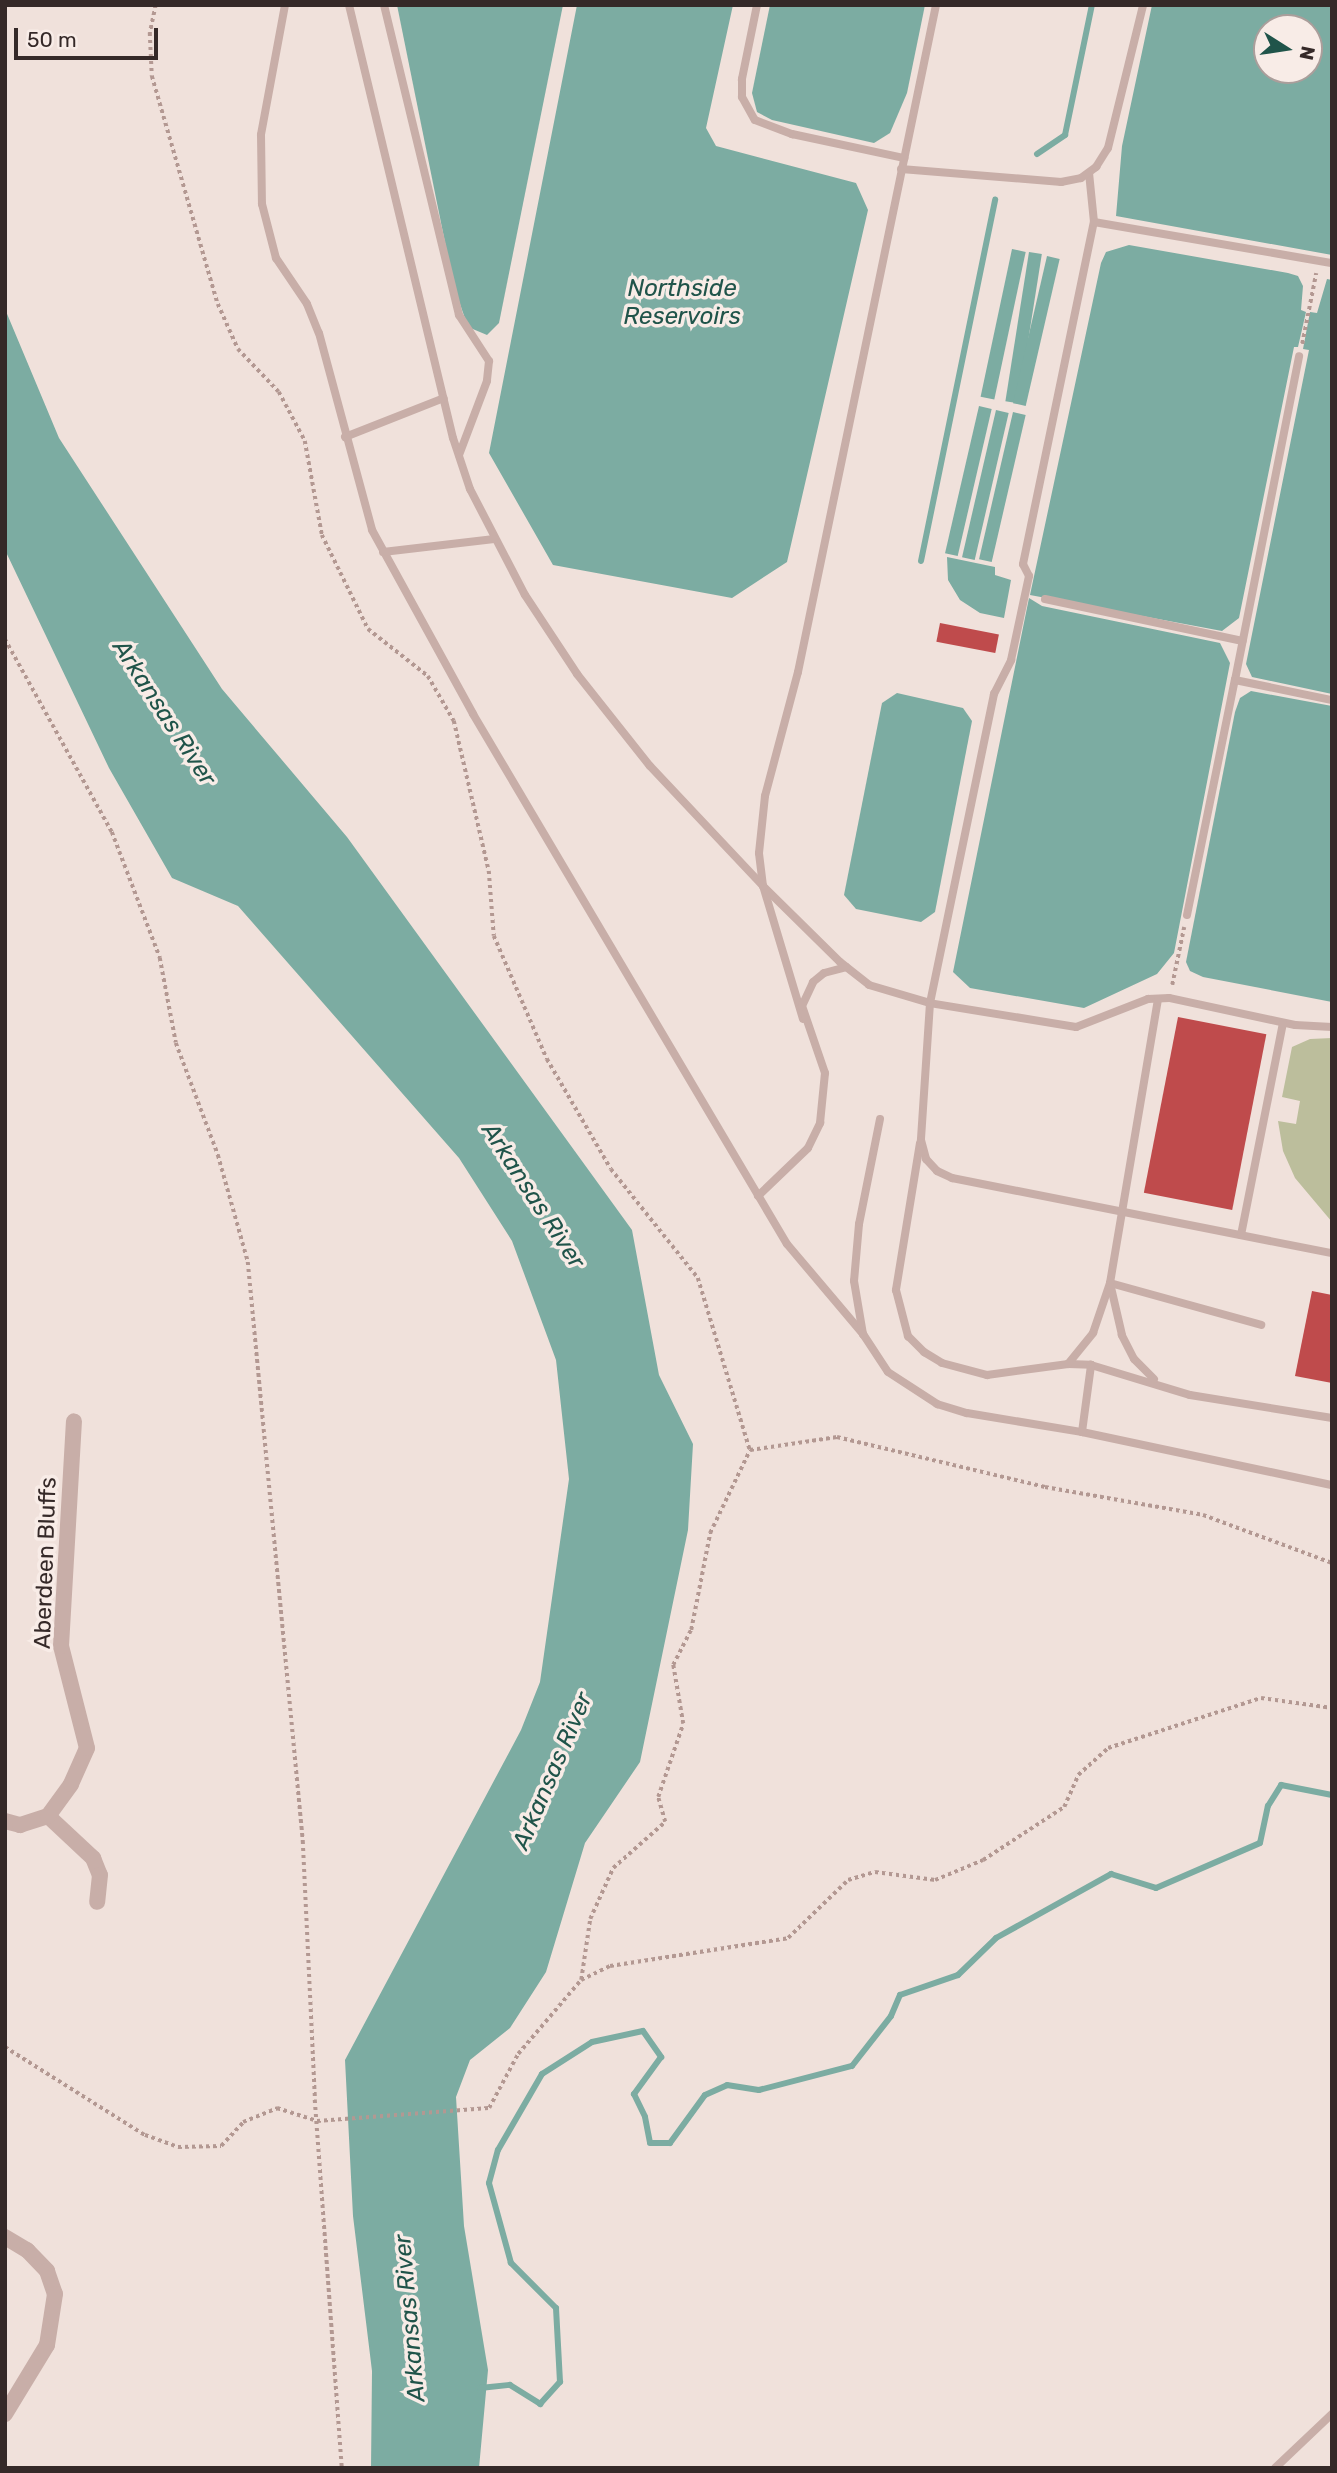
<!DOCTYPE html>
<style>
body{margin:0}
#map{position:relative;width:1337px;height:2473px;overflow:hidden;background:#f0e1db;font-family:Rubik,sans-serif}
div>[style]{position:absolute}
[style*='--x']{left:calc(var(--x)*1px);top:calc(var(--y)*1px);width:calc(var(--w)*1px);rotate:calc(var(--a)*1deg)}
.green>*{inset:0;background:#bcbe9c}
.water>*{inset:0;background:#7caca2;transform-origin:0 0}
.stream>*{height:6px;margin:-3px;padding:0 3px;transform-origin:3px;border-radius:3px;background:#7caca2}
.building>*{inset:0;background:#bf4b4c;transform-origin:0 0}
.path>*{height:3.5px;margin-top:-1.75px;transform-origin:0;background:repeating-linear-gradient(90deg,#b39892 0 3.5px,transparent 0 7px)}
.service>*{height:8px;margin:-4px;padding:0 4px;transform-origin:4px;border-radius:4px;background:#c8aea8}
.minor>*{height:16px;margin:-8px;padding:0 8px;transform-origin:8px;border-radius:8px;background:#c8aea8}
span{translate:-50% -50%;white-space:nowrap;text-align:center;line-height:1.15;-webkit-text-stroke:7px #f8ece7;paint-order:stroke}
.street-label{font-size:23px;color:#352928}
.water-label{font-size:24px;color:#20544a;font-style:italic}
.frame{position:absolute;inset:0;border:7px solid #352928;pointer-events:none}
.north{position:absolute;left:1253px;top:14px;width:70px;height:70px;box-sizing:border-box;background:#f8ece7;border:2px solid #aa9e9b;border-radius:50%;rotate:102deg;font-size:19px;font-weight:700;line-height:28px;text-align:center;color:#352928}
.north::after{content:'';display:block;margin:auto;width:24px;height:32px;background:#20544a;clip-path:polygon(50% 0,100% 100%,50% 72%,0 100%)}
.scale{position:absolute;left:14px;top:28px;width:144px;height:32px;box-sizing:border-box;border:4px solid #352928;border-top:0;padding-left:9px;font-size:21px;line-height:24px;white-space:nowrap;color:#352928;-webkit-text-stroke:5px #f8ece7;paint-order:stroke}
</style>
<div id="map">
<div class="green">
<div style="clip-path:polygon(1332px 1038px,1332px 1222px,1295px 1178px,1283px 1151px,1278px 1121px,1296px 1124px,1300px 1101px,1282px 1097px,1292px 1047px,1310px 1039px)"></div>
</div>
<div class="water">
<div style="clip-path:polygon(397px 5px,563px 5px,499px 323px,487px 335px,468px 327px,454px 287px)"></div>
<div style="clip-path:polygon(577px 5px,733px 5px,706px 128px,716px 146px,856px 183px,868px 210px,787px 562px,732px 598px,553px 565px,489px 453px)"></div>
<div style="clip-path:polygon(770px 5px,925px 5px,907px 93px,890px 133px,874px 143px,772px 120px,757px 112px,752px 93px)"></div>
<div style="clip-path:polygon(evenodd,1152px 5px,1332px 5px,1332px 255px,1116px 216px,1122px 146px,1152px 5px,1267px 28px,1309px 28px,1309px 70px,1267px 70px,1267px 28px)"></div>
<div style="clip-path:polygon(1129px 245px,1288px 273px,1298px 276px,1303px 286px,1301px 310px,1306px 312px,1298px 347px,1294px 347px,1239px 618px,1222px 631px,1030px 595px,1101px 263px,1106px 252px)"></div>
<div style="left:1012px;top:249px;width:14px;height:151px;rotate:12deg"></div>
<div style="left:1029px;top:252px;width:13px;height:151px;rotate:9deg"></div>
<div style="left:1047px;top:256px;width:13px;height:151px;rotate:13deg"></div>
<div style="clip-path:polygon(1327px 279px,1332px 280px,1332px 694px,1252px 677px,1246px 664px,1309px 350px,1303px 349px,1310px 312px,1317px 313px)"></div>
<div style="clip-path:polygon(5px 309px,59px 438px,222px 689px,347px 837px,632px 1230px,659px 1375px,693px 1444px,688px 1530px,640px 1762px,585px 1843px,546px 1972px,510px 2028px,470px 2060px,456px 2097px,464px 2226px,488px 2370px,479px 2468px,371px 2468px,372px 2371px,353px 2216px,345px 2060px,521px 1730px,540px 1682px,569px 1479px,556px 1360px,512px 1241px,459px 1158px,238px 906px,172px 878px,109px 768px,5px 550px)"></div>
<div style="left:979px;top:406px;width:13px;height:151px;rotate:13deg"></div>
<div style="left:996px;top:410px;width:13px;height:151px;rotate:13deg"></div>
<div style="left:1013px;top:412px;width:13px;height:151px;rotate:13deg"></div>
<div style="clip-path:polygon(947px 557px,995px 567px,995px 575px,1011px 580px,1004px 618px,980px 613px,960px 600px,948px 580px)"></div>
<div style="clip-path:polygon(1029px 598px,1042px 606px,1220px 643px,1230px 663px,1174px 953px,1157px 974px,1084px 1008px,970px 988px,953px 972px)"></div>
<div style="clip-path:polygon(1251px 691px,1332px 706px,1332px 1002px,1203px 977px,1190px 971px,1186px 962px,1235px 712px,1240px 698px)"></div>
<div style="clip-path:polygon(897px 693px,963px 708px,972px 721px,935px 912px,921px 922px,856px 909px,844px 895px,882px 703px)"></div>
</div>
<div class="stream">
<div style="--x:1037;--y:154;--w:34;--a:-34"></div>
<div style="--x:1065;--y:135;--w:133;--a:-78.3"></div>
<div style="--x:921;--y:561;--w:369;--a:-78.4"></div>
<div style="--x:480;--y:2388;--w:30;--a:-6"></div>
<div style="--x:510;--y:2385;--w:36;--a:32"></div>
<div style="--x:540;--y:2404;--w:30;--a:-48"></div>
<div style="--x:560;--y:2382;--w:74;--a:-93.1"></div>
<div style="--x:556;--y:2308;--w:64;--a:-135"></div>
<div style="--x:511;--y:2263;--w:83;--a:-105.4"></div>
<div style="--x:489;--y:2183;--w:34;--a:-75"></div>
<div style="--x:498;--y:2150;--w:88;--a:-59.9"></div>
<div style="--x:542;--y:2074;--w:59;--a:-32.6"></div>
<div style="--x:592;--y:2042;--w:52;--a:-12.2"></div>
<div style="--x:643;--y:2031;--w:32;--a:55"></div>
<div style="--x:661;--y:2057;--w:46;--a:126.1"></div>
<div style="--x:634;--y:2094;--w:25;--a:64"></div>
<div style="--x:645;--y:2117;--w:26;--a:79"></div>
<div style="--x:650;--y:2143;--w:20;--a:0"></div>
<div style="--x:670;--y:2143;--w:59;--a:-53.9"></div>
<div style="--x:705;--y:2095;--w:24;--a:-24"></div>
<div style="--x:727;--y:2085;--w:32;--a:9"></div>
<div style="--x:759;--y:2090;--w:96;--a:-14.5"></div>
<div style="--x:852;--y:2066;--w:63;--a:-52"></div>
<div style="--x:891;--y:2016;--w:23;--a:-67"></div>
<div style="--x:900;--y:1995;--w:61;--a:-19"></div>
<div style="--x:958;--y:1975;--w:53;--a:-44.2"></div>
<div style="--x:996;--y:1938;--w:132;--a:-29.1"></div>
<div style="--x:1111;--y:1874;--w:47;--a:17.3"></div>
<div style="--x:1156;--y:1888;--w:113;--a:-23.4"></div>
<div style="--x:1260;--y:1843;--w:38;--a:-78"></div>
<div style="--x:1268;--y:1806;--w:25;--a:-58"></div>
<div style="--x:1281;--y:1785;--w:52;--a:11.1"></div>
</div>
<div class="building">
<div style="left:940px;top:623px;width:60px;height:19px;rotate:11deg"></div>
<div style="left:1178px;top:1017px;width:90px;height:179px;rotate:11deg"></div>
<div style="clip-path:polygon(1312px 1291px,1332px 1295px,1332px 1383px,1295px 1376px)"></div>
</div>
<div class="path">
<div style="--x:156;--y:5;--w:29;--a:102"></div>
<div style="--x:150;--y:33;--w:43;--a:87.3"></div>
<div style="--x:152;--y:76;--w:237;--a:73.9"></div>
<div style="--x:218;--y:304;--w:49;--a:66"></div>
<div style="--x:238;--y:349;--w:59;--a:46.4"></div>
<div style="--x:279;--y:392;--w:55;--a:62"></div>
<div style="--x:305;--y:441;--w:96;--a:79.7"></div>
<div style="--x:322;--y:535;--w:105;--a:63.9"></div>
<div style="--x:368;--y:629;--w:76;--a:38.1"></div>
<div style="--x:428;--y:676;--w:52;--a:60"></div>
<div style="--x:454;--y:721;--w:154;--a:76.9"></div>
<div style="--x:489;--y:871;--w:65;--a:85.6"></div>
<div style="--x:494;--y:936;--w:134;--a:66.7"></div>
<div style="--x:547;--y:1059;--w:127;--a:59.8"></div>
<div style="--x:611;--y:1169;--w:139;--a:51.4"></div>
<div style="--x:698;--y:1278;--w:180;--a:73.2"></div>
<div style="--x:750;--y:1450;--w:88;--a:-8.5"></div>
<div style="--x:837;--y:1437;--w:214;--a:13.5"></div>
<div style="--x:1045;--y:1487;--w:160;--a:10"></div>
<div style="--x:1203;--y:1515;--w:138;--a:20.4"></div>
<div style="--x:1302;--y:344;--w:72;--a:-78.8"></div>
<div style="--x:5;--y:639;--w:221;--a:61"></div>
<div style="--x:112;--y:832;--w:135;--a:69.1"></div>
<div style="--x:160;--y:958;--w:86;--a:79.3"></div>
<div style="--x:176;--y:1043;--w:120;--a:69.4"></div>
<div style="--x:218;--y:1155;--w:111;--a:74.3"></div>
<div style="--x:248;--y:1262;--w:582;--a:84.57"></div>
<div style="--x:303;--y:1841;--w:259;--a:87.3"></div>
<div style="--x:315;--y:2100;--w:369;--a:85.8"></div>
<div style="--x:1172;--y:985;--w:59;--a:-78.3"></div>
<div style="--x:581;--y:1980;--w:62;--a:-81.6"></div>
<div style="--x:590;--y:1919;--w:56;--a:-65.7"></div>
<div style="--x:613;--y:1868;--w:69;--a:-41.5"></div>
<div style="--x:665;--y:1822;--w:26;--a:-106"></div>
<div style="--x:658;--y:1797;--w:77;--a:-71.1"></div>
<div style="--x:683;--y:1724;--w:60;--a:-99.6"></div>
<div style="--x:673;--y:1665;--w:39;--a:-63"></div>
<div style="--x:691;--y:1630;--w:99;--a:-78.9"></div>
<div style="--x:710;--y:1533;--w:92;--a:-64.3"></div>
<div style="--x:5;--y:2047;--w:165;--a:32.2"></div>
<div style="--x:145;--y:2135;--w:35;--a:20"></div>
<div style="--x:178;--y:2147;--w:43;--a:-1.3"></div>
<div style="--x:221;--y:2146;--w:33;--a:-47"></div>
<div style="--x:243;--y:2122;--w:37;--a:-22"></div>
<div style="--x:277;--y:2108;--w:42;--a:18"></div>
<div style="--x:317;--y:2121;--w:172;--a:-4.3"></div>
<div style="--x:489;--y:2108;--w:61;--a:-61.8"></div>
<div style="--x:518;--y:2054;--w:97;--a:-49.6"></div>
<div style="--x:581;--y:1980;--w:32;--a:-26"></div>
<div style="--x:610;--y:1966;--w:180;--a:-8.9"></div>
<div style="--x:788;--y:1938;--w:83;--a:-44"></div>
<div style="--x:848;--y:1880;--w:28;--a:-17"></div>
<div style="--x:875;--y:1872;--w:61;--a:7.6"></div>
<div style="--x:935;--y:1880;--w:52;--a:-22.6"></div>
<div style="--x:983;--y:1860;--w:97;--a:-33.2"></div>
<div style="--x:1064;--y:1807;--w:35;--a:-66"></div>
<div style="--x:1078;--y:1775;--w:40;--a:-42"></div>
<div style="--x:1108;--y:1748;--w:161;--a:-18.1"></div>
<div style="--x:1261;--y:1698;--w:72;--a:8"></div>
</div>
<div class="service">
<div style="--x:285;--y:5;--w:132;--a:100.5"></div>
<div style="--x:261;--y:135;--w:69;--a:89.2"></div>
<div style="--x:262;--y:204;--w:56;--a:75.5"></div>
<div style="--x:276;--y:258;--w:55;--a:56"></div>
<div style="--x:307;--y:304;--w:31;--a:68"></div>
<div style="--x:319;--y:333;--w:204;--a:74.9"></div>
<div style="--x:372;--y:530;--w:210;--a:61.2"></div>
<div style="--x:473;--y:714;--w:616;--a:59.36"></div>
<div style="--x:787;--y:1244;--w:118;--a:49.8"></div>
<div style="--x:349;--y:5;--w:445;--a:76.5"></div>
<div style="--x:453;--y:438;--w:54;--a:71.6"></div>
<div style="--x:470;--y:489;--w:119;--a:62.6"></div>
<div style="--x:525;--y:595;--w:95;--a:56.6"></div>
<div style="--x:577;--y:674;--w:117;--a:51.6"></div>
<div style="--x:650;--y:766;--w:165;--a:46.7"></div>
<div style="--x:763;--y:886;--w:108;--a:44.6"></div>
<div style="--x:840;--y:962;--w:37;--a:38"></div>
<div style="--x:869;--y:985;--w:64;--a:16.4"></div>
<div style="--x:930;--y:1003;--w:316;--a:-78.3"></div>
<div style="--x:994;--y:694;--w:38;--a:-63"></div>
<div style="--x:1011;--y:660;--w:86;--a:-77.9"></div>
<div style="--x:1029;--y:576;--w:13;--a:-117"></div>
<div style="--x:1023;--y:564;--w:349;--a:-78.3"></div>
<div style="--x:1094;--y:222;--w:49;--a:-95.8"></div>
<div style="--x:384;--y:5;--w:319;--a:76.4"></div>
<div style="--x:459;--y:315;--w:55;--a:56.9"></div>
<div style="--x:489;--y:361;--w:20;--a:96"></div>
<div style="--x:487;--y:381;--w:79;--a:110.7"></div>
<div style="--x:757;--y:5;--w:76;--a:101.5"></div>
<div style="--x:742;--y:79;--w:18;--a:90"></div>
<div style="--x:742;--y:97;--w:26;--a:61"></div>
<div style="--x:755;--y:120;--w:40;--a:21"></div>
<div style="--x:792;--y:134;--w:115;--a:12.1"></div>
<div style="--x:901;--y:169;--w:161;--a:4.6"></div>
<div style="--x:1061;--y:182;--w:20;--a:-11"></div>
<div style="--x:1081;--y:178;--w:19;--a:-36"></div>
<div style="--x:1096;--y:167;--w:22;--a:-58"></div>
<div style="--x:1108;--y:148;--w:147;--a:-76.2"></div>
<div style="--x:1094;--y:222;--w:242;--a:9.8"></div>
<div style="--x:345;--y:437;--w:106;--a:-21.5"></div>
<div style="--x:383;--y:552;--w:112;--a:-6.7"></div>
<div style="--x:1045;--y:599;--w:202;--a:12"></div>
<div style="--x:1235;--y:680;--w:330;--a:-78.8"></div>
<div style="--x:1187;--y:915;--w:240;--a:-78.5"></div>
<div style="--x:1235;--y:680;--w:99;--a:11.7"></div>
<div style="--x:803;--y:1019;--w:139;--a:-106.7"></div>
<div style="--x:763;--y:886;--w:33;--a:-97"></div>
<div style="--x:759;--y:853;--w:57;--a:-84"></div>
<div style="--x:765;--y:796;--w:128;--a:-75.1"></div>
<div style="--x:798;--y:672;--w:681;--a:-78.31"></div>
<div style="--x:1332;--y:1027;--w:37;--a:-177"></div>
<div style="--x:1295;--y:1025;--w:129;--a:-167.9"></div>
<div style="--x:1169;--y:998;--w:21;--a:177"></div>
<div style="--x:1148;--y:999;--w:77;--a:158.7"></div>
<div style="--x:1076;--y:1027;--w:148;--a:-170.7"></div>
<div style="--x:930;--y:1003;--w:137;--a:93.8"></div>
<div style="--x:921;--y:1140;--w:20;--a:75"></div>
<div style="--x:926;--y:1159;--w:16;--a:47"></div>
<div style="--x:937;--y:1171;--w:17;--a:25"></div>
<div style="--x:952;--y:1178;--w:387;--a:11.2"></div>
<div style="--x:880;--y:1119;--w:107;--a:101.3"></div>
<div style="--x:859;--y:1224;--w:57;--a:95"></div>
<div style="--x:854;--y:1281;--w:54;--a:80.4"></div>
<div style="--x:863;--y:1334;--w:45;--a:56.7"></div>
<div style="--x:888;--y:1372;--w:59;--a:33.1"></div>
<div style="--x:937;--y:1404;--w:31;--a:17"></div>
<div style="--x:967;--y:1413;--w:117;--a:9.4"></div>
<div style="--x:1082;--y:1432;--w:256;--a:12"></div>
<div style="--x:920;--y:1143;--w:149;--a:99.3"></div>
<div style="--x:896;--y:1290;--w:48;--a:75.4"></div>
<div style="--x:908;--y:1336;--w:23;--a:45"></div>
<div style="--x:924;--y:1352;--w:21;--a:31"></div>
<div style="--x:942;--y:1363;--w:47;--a:14.9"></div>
<div style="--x:987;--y:1375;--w:82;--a:-7.7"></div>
<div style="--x:1068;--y:1364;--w:23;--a:2"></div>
<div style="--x:1091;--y:1365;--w:103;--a:16.9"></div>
<div style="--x:1190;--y:1395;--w:144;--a:9.2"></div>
<div style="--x:758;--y:1196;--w:69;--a:-43.8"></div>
<div style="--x:808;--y:1148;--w:28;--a:-64"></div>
<div style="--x:820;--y:1123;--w:50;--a:-84.3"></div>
<div style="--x:825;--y:1073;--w:71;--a:-108.9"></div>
<div style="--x:802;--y:1006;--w:26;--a:-65"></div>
<div style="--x:813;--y:982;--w:14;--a:-39"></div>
<div style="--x:824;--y:973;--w:23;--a:-15"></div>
<div style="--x:1241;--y:1235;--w:216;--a:-78.8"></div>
<div style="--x:1068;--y:1364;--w:40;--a:-51"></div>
<div style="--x:1093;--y:1333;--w:53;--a:-71.2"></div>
<div style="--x:1110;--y:1283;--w:157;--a:15.5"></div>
<div style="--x:1154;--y:1379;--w:28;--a:-135"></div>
<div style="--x:1134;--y:1359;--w:27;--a:-117"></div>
<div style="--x:1122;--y:1335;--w:53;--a:-103"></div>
<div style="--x:1110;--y:1283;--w:288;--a:-80.4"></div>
<div style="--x:1082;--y:1432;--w:68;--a:-82.3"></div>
<div style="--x:1275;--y:2468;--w:79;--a:-43.5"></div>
</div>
<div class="minor">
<div style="--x:48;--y:1816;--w:62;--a:43"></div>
<div style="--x:93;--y:1858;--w:18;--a:68"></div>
<div style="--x:100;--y:1875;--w:27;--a:96"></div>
<div style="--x:5;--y:1821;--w:16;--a:15"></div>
<div style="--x:20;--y:1825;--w:29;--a:-18"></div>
<div style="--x:48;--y:1816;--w:39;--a:-54"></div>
<div style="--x:71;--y:1784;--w:39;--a:-66"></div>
<div style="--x:87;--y:1748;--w:105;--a:-104.3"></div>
<div style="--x:61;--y:1646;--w:225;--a:-86.7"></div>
<div style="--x:5;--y:2237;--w:26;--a:31"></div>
<div style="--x:27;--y:2250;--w:29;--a:46"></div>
<div style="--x:47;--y:2271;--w:24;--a:71"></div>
<div style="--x:55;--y:2294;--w:52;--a:98.9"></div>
<div style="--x:47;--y:2345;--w:81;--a:121.3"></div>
</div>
<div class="street-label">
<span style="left:45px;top:1563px;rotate:-88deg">Aberdeen Bluffs</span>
</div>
<div class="water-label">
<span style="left:682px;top:303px">Northside<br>Reservoirs</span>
<span style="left:164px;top:713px;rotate:57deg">Arkansas River</span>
<span style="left:533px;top:1196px;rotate:57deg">Arkansas River</span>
<span style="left:553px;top:1771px;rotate:-67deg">Arkansas River</span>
<span style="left:410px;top:2318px;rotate:-95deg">Arkansas River</span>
</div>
<div class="frame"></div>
<div class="north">N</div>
<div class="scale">50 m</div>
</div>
